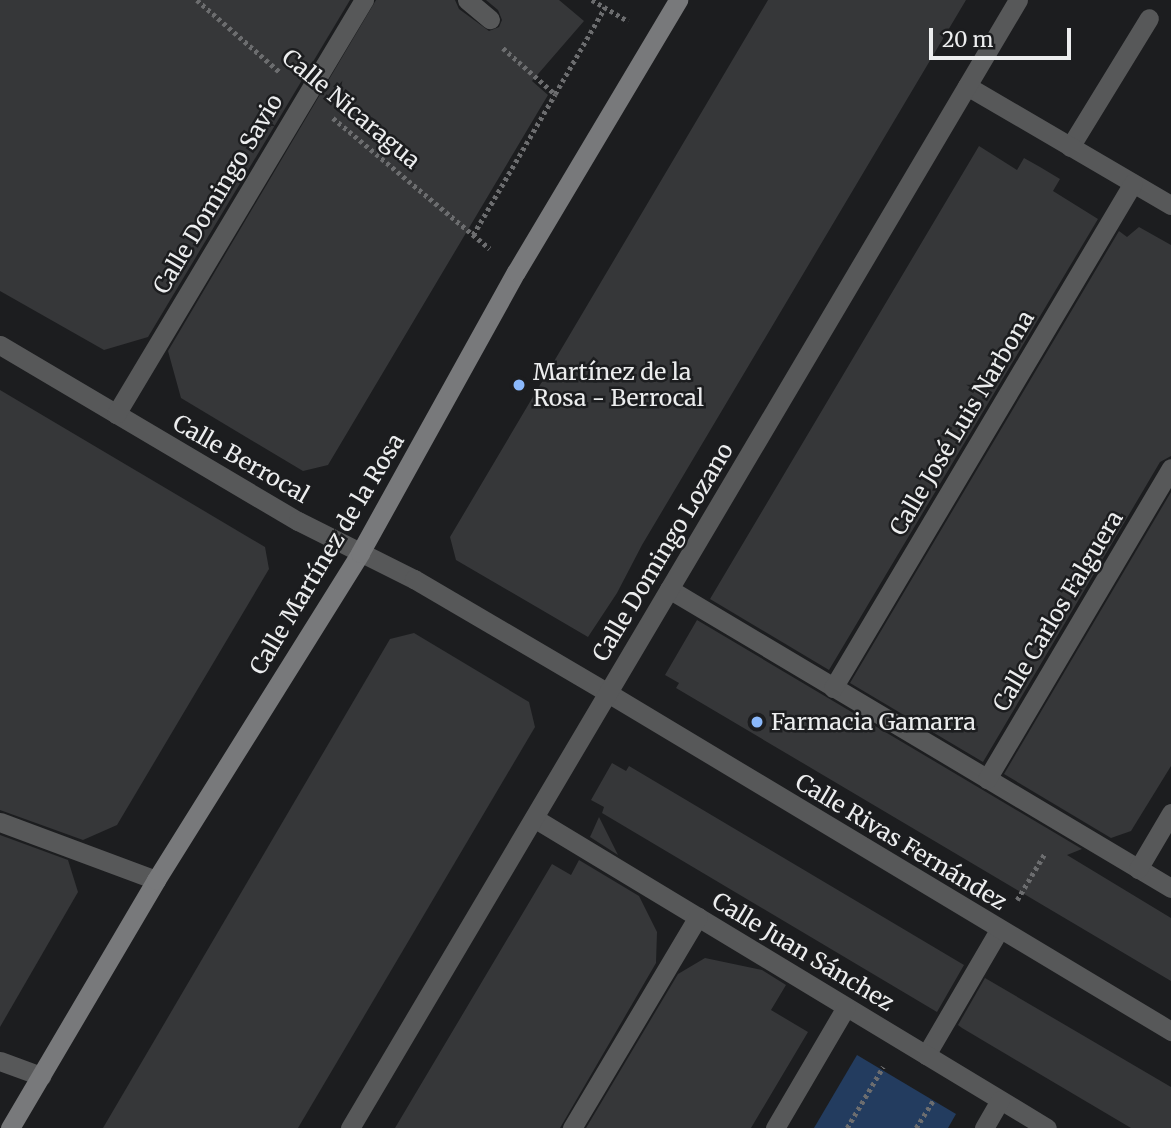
<!DOCTYPE html>
<meta charset="utf-8">
<style>
body{margin:0}
#map{position:relative;width:1171px;height:1128px;overflow:hidden;background:#1c1d1f;font-family:Merriweather,serif}
div>[style]{position:absolute}
[style*='--x']{left:calc(var(--x)*1px);top:calc(var(--y)*1px);width:calc(var(--w)*1px);rotate:calc(var(--a)*1deg)}
.green>*{inset:0;background:#233c5f}
.building>*{inset:0;background:#363739}
.path>*{height:4.5px;margin-top:-2.25px;transform-origin:0;background:repeating-linear-gradient(90deg,#6c6d6f 0 3.5px,transparent 0 7px)}
.service>*{height:19px;margin:-9.5px;padding:0 9.5px;transform-origin:9.5px;border-radius:9.5px;background:#575859}
.pedestrian>*{height:19px;margin:-9.5px;padding:0 9.5px;transform-origin:9.5px;border-radius:9.5px;background:#575859}
.minor>*{height:19px;margin:-9.5px;padding:0 9.5px;transform-origin:9.5px;border-radius:9.5px;background:#575859}
.secondary>*{height:19px;margin:-9.5px;padding:0 9.5px;transform-origin:9.5px;border-radius:9.5px;background:#78797b}
.dots>*{width:19px;height:19px;translate:-50% -50%;box-sizing:border-box;border:4px solid #1c1d1f;border-radius:50%}
span{translate:-50% -50%;white-space:nowrap;text-align:center;line-height:1.15;-webkit-text-stroke:5px #1c1d1f;paint-order:stroke}
.street-label{font-size:23px;color:#ecedee}
.poi-label{font-size:23px;color:#ecedee}
.left{translate:0 -50%;text-align:left}
.scale{position:absolute;left:929px;top:28px;width:142px;height:32px;box-sizing:border-box;border:4px solid #ecedee;border-top:0;padding-left:9px;font-size:21px;line-height:24px;white-space:nowrap;color:#ecedee;-webkit-text-stroke:5px #1c1d1f;paint-order:stroke}
</style>
<div id="map">
<div class="green">
<div style="clip-path:polygon(857px 1055px,956px 1114px,948px 1128px,814px 1128px)"></div>
</div>
<div class="building">
<div style="clip-path:polygon(0 0,350px 0,148px 337px,104px 350px,0 291px)"></div>
<div style="clip-path:polygon(376px 0,455px 0,459px 9px,489px 31px,499px 27px,502px 20px,498px 10px,486px 0,559px 0,584px 21px,532px 81px,548px 95px,328px 465px,303px 471px,181px 398px,168px 351px)"></div>
<div style="clip-path:polygon(768px 0,966px 0,642px 545px,617px 593px,588px 637px,456px 560px,450px 537px)"></div>
<div style="clip-path:polygon(979px 146px,1017px 170px,1024px 158px,1040px 167px,1060px 179px,1053px 191px,1098px 219px,829px 670px,710px 599px)"></div>
<div style="clip-path:polygon(1139px 227px,1171px 245px,1171px 456px,1160px 462px,983px 762px,850px 683px,1119px 231px,1127px 237px)"></div>
<div style="clip-path:polygon(0 390px,265px 547px,269px 569px,117px 825px,83px 840px,0 810px)"></div>
<div style="clip-path:polygon(1171px 492px,1171px 766px,1131px 831px,1111px 838px,1004px 774px)"></div>
<div style="clip-path:polygon(697px 620px,1082px 849px,1067px 855px,1171px 918px,1171px 981px,676px 688px,679px 683px,665px 675px)"></div>
<div style="clip-path:polygon(414px 633px,529px 702px,535px 727px,298px 1128px,103px 1128px,390px 639px)"></div>
<div style="clip-path:polygon(612px 763px,626px 771px,629px 766px,964px 965px,937px 1012px,602px 813px,604px 807px,591px 800px)"></div>
<div style="clip-path:polygon(599px 817px,618px 855px,590px 837px)"></div>
<div style="clip-path:polygon(0 835px,68px 860px,78px 892px,0 1027px)"></div>
<div style="clip-path:polygon(579px 860px,639px 896px,657px 932px,656px 963px,560px 1128px,395px 1128px,552px 864px,571px 875px)"></div>
<div style="clip-path:polygon(705px 958px,762px 970px,786px 985px,771px 1010px,808px 1032px,751px 1128px,586px 1128px,678px 974px)"></div>
<div style="clip-path:polygon(985px 978px,1171px 1087px,1171px 1128px,1131px 1128px,962px 1028px,958px 1025px)"></div>
</div>
<div class="path">
<div style="--x:197;--y:0;--w:111;--a:41"></div>
<div style="--x:592;--y:0;--w:42;--a:30.3"></div>
<div style="--x:503;--y:48;--w:69;--a:41.5"></div>
<div style="--x:555;--y:94;--w:100;--a:-60.1"></div>
<div style="--x:333;--y:118;--w:204;--a:39.8"></div>
<div style="--x:473;--y:235;--w:163;--a:-59.8"></div>
<div style="--x:1017;--y:900;--w:55;--a:-59.2"></div>
<div style="--x:847;--y:1128;--w:71;--a:-59.5"></div>
<div style="--x:916;--y:1128;--w:34;--a:-58"></div>
</div>
<div class="service">
<div style="--x:1070;--y:147;--w:151;--a:-58.5"></div>
<div style="--x:926;--y:1055;--w:145;--a:-59.7"></div>
</div>
<div class="pedestrian">
<div style="--x:467;--y:0;--w:30;--a:40"></div>
</div>
<div class="minor">
<div style="--x:967;--y:86;--w:236;--a:30.3"></div>
<div style="--x:0;--y:345;--w:346;--a:30.6"></div>
<div style="--x:298;--y:521;--w:130;--a:26.6"></div>
<div style="--x:414;--y:579;--w:225;--a:30.4"></div>
<div style="--x:608;--y:693;--w:657;--a:30.98"></div>
<div style="--x:116;--y:414;--w:483;--a:-59.1"></div>
<div style="--x:669;--y:589;--w:584;--a:30.78"></div>
<div style="--x:833;--y:688;--w:587;--a:-59.29"></div>
<div style="--x:987;--y:779;--w:361;--a:-59.4"></div>
<div style="--x:534;--y:818;--w:599;--a:31.14"></div>
<div style="--x:0;--y:822;--w:166;--a:20.4"></div>
<div style="--x:1138;--y:869;--w:65;--a:-59.5"></div>
<div style="--x:0;--y:1061;--w:44;--a:20.1"></div>
<div style="--x:350;--y:1128;--w:1311;--a:-59.37"></div>
<div style="--x:572;--y:1128;--w:246;--a:-59.2"></div>
<div style="--x:775;--y:1128;--w:140;--a:-59.6"></div>
<div style="--x:984;--y:1128;--w:32;--a:-60"></div>
</div>
<div class="secondary">
<div style="--x:10;--y:1128;--w:288;--a:-59.5"></div>
<div style="--x:156;--y:880;--w:385;--a:-58"></div>
<div style="--x:360;--y:553;--w:321;--a:-61"></div>
<div style="--x:516;--y:272;--w:317;--a:-59.2"></div>
</div>
<div class="dots">
<div style="left:519px;top:385px;background:#8bb9fc"></div>
<div style="left:757px;top:722px;background:#8bb9fc"></div>
</div>
<div class="street-label">
<span style="left:351px;top:109px;rotate:40deg">Calle Nicaragua</span>
<span style="left:218px;top:194px;rotate:-59deg">Calle Domingo Savio</span>
<span style="left:962px;top:423px;rotate:-59deg">Calle José Luis Narbona</span>
<span style="left:241px;top:459px;rotate:30deg">Calle Berrocal</span>
<span style="left:663px;top:552px;rotate:-59deg">Calle Domingo Lozano</span>
<span style="left:327px;top:554px;rotate:-59deg">Calle Martínez de la Rosa</span>
<span style="left:1058px;top:611px;rotate:-59deg">Calle Carlos Falguera</span>
<span style="left:901px;top:842px;rotate:31deg">Calle Rivas Fernández</span>
<span style="left:803px;top:952px;rotate:31deg">Calle Juan Sánchez</span>
</div>
<div class="poi-label">
<span class="left" style="left:533px;top:385px">Martínez de la<br>Rosa - Berrocal</span>
<span class="left" style="left:771px;top:722px">Farmacia Gamarra</span>
</div>
<div class="scale">20 m</div>
</div>
